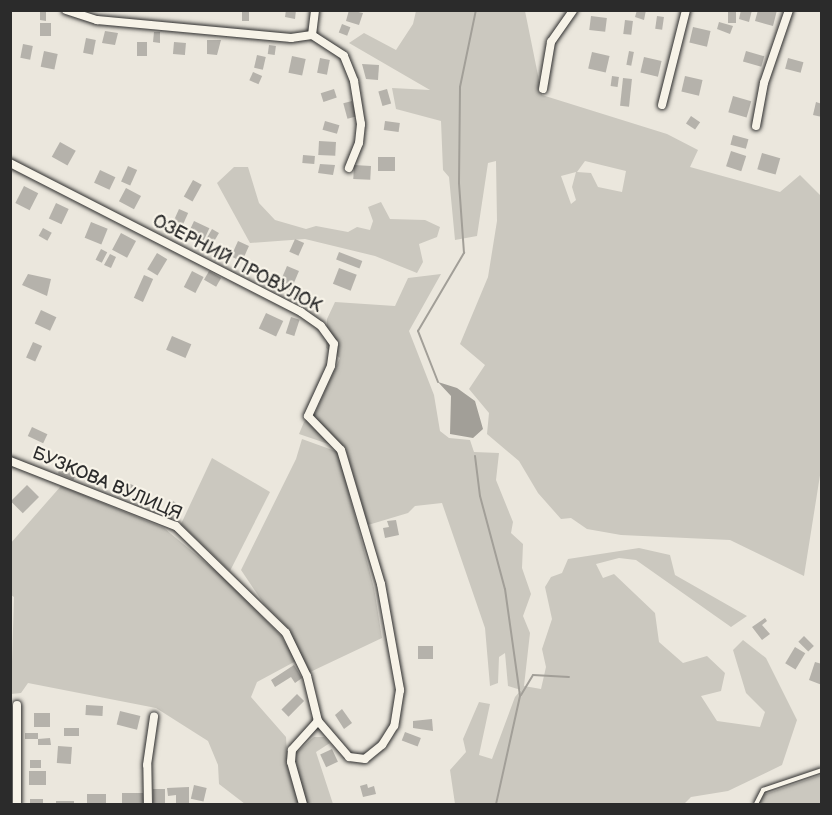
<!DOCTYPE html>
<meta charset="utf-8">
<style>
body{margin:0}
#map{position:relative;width:832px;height:815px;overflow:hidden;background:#ebe7dd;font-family:"Balsamiq Sans",sans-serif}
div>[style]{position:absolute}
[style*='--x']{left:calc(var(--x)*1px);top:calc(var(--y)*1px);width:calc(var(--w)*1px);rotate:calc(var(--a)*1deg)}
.green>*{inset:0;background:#cbc8bf}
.water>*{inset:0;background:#a29f98}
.stream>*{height:2px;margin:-1px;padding:0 1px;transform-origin:1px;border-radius:1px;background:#a29f98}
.building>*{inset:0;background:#b5b2ab;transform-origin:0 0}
.roads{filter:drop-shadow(0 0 2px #2b2b2b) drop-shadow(0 0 2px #2b2b2b)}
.lane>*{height:4px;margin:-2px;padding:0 2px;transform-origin:2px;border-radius:2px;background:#f7f3e8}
.street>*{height:8px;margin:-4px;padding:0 4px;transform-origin:4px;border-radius:4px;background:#f7f3e8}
span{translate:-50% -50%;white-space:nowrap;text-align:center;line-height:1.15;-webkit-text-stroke:4.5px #f7f3e8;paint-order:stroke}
.street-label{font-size:18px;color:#2b2b2b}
.frame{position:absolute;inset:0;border:12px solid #2b2b2b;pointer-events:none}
</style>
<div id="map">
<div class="green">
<div style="clip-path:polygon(evenodd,416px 11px,525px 11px,542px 95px,667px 134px,698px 150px,690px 167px,780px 192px,800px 175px,821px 196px,821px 469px,804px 576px,730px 540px,621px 535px,587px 529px,571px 518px,561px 519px,538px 493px,519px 461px,487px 434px,489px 413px,469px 389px,485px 365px,460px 344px,488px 277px,497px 221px,496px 161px,488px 163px,477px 236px,455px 240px,449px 177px,443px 170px,441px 121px,396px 109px,392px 88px,430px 90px,349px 43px,364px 33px,396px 50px,413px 24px,416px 11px,585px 161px,626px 171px,622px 192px,598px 187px,591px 173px,577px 172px,585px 161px,416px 11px,576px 172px,572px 187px,576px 200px,571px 204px,561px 176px,576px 172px)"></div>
<div style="clip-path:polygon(234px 167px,248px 167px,259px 203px,275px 220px,306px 229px,316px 226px,348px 232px,357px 227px,370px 230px,373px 221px,368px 207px,381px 202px,390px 219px,425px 220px,440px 227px,437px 237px,419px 244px,423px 262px,417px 273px,375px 256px,305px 239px,250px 243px,217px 183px)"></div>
<div style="clip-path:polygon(441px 274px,409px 331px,434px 395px,440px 431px,449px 438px,470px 440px,474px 452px,499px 453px,496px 480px,513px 522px,511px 533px,523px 544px,522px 568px,531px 594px,523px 616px,530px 633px,524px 686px,541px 689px,546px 667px,542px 649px,552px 619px,545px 587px,551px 577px,562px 573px,568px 559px,639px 548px,670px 555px,675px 575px,747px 616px,731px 627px,636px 560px,619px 558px,596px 564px,603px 578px,614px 574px,655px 613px,659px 642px,683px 663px,707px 656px,725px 673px,721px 691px,701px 696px,717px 721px,760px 727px,765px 712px,746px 693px,733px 650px,743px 640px,766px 658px,797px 720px,782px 765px,728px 791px,691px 797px,684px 804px,455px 804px,450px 770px,466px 752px,463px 739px,479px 702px,490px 704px,479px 755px,492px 759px,515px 697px,521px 690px,508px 686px,505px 653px,499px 657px,498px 683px,490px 686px,485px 628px,442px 503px,415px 506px,408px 513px,368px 525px,346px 450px,299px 434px,304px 422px,315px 413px,340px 358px,326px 348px,327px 319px,335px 302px,395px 306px,408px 278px)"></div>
<div style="clip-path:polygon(302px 439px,338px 452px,374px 588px,382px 638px,308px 673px,289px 629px,264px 604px,241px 570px,296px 459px)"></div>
<div style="clip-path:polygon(212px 458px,270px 492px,230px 571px,181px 524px)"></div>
<div style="clip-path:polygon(61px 486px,164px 528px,224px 578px,281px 636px,296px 661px,257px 682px,251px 697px,286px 737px,288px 769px,299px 804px,245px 804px,219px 784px,218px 765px,208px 741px,156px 708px,28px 683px,21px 693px,11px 694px,14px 597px,11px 595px,10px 544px)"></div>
<div style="clip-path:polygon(314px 737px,324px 737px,330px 743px,316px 752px,333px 804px,307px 804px,299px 782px,295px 754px)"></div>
<div style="clip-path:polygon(821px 775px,821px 804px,759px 804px,763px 795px)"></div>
</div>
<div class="water">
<div style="clip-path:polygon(438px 382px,457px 388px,475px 401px,483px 429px,473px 438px,450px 434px,451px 396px)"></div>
</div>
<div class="stream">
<div style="--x:438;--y:382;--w:55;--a:-111.4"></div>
<div style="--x:418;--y:331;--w:91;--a:-59.5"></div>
<div style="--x:464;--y:253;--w:70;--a:-94.1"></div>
<div style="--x:459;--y:183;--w:96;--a:-89.4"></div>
<div style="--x:460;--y:87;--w:79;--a:-78.3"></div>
<div style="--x:475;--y:456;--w:40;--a:82.9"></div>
<div style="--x:480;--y:496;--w:96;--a:75"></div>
<div style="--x:505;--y:589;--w:108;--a:82"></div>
<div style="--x:520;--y:696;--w:111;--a:102.5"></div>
<div style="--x:521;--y:695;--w:23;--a:-59"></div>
<div style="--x:533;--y:675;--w:36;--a:3"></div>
</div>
<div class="building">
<div style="clip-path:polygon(286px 10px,296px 10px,295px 19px,285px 17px)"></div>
<div style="clip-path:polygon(349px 10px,363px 13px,359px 25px,346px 21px)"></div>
<div style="clip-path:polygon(637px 10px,646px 10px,644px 20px,635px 17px)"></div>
<div style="left:728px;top:10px;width:8px;height:13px"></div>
<div style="clip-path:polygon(741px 10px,752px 10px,749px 22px,739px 19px)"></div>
<div style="clip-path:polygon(758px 10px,777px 10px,773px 26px,755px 21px)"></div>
<div style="clip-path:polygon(40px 11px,46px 12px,46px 21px,40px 20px)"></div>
<div style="left:242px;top:12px;width:7px;height:9px"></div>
<div style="left:591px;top:16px;width:16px;height:14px;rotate:7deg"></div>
<div style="left:657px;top:16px;width:7px;height:13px;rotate:8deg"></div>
<div style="left:625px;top:20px;width:8px;height:14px;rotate:7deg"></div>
<div style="clip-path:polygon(719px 22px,733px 26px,730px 34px,717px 29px)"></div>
<div style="left:40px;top:23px;width:11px;height:13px"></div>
<div style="left:342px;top:24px;width:9px;height:9px;rotate:21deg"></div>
<div style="left:693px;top:27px;width:18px;height:16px;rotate:13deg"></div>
<div style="clip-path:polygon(105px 31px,118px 33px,115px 45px,102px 43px)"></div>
<div style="clip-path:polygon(154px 32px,160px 32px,160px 43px,153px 42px)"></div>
<div style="left:86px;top:38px;width:10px;height:15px;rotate:11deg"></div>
<div style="clip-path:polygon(207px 40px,221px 40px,217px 55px,207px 54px)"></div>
<div style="left:137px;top:42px;width:10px;height:14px"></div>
<div style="left:174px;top:42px;width:12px;height:12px;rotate:5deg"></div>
<div style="left:23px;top:44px;width:10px;height:14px;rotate:11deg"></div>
<div style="left:269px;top:45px;width:7px;height:9px;rotate:8deg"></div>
<div style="left:44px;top:51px;width:14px;height:16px;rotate:12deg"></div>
<div style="left:629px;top:51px;width:5px;height:14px;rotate:11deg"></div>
<div style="left:746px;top:51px;width:19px;height:11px;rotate:16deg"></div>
<div style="left:592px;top:52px;width:18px;height:17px;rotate:13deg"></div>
<div style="left:257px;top:55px;width:9px;height:13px;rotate:13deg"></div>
<div style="left:292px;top:56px;width:14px;height:17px;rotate:12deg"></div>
<div style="left:644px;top:57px;width:18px;height:16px;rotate:13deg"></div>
<div style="left:320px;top:58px;width:10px;height:15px;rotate:11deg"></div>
<div style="left:788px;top:58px;width:16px;height:11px;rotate:15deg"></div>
<div style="clip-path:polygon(362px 64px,379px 65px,378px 80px,366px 79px)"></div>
<div style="left:253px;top:72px;width:10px;height:9px;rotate:24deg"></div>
<div style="left:612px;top:76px;width:7px;height:10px;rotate:8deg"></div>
<div style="left:685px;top:76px;width:18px;height:16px;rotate:13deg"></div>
<div style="left:623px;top:78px;width:9px;height:28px;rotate:6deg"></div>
<div style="left:334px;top:89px;width:9px;height:14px;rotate:72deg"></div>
<div style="left:387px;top:89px;width:15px;height:9px;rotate:74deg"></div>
<div style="left:733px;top:96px;width:19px;height:17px;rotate:16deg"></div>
<div style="left:352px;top:101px;width:16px;height:9px;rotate:75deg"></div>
<div style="clip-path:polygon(816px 102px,822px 104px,822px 117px,813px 115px)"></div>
<div style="left:691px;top:116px;width:11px;height:9px;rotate:34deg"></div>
<div style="left:325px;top:121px;width:15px;height:9px;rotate:16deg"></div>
<div style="left:385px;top:121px;width:15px;height:9px;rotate:8deg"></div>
<div style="left:733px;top:135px;width:16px;height:10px;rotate:15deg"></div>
<div style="left:319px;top:141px;width:17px;height:14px;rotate:3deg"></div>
<div style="left:60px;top:142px;width:18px;height:17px;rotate:29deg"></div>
<div style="left:731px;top:151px;width:16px;height:16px;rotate:18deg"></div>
<div style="left:762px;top:153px;width:19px;height:17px;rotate:16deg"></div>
<div style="left:303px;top:155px;width:12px;height:8px;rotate:5deg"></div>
<div style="left:378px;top:157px;width:17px;height:14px"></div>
<div style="clip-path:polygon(320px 164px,335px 165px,333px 175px,318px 173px)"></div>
<div style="left:354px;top:165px;width:17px;height:14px;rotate:3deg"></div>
<div style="left:128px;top:166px;width:10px;height:17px;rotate:24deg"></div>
<div style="left:100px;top:170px;width:17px;height:14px;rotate:25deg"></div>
<div style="left:193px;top:180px;width:10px;height:19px;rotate:29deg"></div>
<div style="left:24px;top:186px;width:16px;height:19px;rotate:27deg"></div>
<div style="left:126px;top:188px;width:17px;height:15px;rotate:28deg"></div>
<div style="left:56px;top:203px;width:14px;height:17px;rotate:25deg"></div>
<div style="left:179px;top:209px;width:10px;height:26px;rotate:24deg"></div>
<div style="left:194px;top:221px;width:17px;height:17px;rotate:25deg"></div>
<div style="left:91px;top:222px;width:18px;height:17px;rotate:22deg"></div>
<div style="left:43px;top:228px;width:10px;height:9px;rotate:29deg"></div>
<div style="left:212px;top:229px;width:8px;height:17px;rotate:30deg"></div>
<div style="left:121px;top:233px;width:17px;height:19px;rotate:28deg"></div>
<div style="left:295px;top:239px;width:10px;height:14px;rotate:24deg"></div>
<div style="left:238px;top:241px;width:12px;height:17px;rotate:24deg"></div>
<div style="left:101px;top:249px;width:7px;height:12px;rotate:27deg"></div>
<div style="left:339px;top:252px;width:25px;height:8px;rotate:21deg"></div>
<div style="left:157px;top:253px;width:12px;height:19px;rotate:31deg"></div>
<div style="clip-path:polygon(110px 254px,116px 257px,111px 268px,104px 265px)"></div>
<div style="left:287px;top:266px;width:13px;height:21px;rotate:23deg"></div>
<div style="left:339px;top:268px;width:19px;height:17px;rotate:21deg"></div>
<div style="left:192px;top:271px;width:13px;height:18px;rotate:27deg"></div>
<div style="left:209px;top:271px;width:14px;height:10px;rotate:30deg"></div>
<div style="clip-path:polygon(28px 274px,51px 279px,47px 296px,22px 285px)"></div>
<div style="left:144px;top:275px;width:10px;height:25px;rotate:24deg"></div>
<div style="left:41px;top:310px;width:17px;height:15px;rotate:25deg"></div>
<div style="left:266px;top:313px;width:19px;height:17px;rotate:25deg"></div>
<div style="left:291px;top:317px;width:9px;height:17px;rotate:18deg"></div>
<div style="left:172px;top:336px;width:21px;height:15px;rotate:23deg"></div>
<div style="left:33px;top:342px;width:10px;height:17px;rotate:24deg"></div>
<div style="left:32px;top:427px;width:17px;height:10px;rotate:25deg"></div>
<div style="left:62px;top:464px;width:17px;height:10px;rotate:24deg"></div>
<div style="clip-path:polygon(119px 479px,135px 486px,130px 495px,115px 487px)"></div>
<div style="left:27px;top:485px;width:17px;height:23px;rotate:45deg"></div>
<div style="left:173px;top:501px;width:9px;height:17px;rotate:32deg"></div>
<div style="clip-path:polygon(396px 520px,399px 535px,385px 538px,383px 528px,389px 527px,387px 521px)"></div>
<div style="clip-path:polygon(765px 618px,767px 621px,762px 625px,770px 634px,762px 640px,752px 627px)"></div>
<div style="left:804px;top:636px;width:14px;height:8px;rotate:45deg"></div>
<div style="left:418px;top:646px;width:15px;height:13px"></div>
<div style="left:795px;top:647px;width:12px;height:19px;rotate:31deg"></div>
<div style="clip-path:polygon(815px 662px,822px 664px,822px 685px,809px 680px)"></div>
<div style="clip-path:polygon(294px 665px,302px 678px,295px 683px,291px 677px,275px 687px,271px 680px)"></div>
<div style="left:297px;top:694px;width:10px;height:22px;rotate:45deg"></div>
<div style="left:86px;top:705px;width:17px;height:10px;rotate:3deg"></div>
<div style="clip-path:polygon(342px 709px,352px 723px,344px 729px,335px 715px)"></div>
<div style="left:120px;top:711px;width:21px;height:14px;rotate:14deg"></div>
<div style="left:34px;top:713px;width:16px;height:14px"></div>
<div style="clip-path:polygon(432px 719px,433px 731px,413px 728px,413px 721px)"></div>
<div style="left:64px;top:728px;width:15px;height:8px"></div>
<div style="left:405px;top:732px;width:17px;height:9px;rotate:21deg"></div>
<div style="left:25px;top:733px;width:13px;height:6px"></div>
<div style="clip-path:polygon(50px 738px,51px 745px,38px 745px,38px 739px)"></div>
<div style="left:58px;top:746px;width:14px;height:17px;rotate:4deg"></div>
<div style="left:332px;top:749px;width:14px;height:13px;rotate:65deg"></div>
<div style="left:41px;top:760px;width:8px;height:11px;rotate:90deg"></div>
<div style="left:29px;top:771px;width:17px;height:14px"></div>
<div style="clip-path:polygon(367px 784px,368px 788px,374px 786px,376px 794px,363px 797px,360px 786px)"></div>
<div style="left:194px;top:785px;width:13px;height:14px;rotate:13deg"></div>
<div style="clip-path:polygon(189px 787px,189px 803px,176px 803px,176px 795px,168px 796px,167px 788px)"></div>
<div style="left:153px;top:789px;width:12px;height:15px"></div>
<div style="left:122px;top:793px;width:21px;height:11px"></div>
<div style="left:87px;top:794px;width:19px;height:10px"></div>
<div style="left:30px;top:799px;width:13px;height:5px"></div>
<div style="left:56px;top:801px;width:18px;height:3px"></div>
</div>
<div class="roads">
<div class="lane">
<div style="--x:756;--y:804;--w:16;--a:-63"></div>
<div style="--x:763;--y:790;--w:62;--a:-18.7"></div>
</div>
<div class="street">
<div style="--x:66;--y:10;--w:33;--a:18"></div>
<div style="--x:97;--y:20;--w:195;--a:5.3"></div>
<div style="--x:291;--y:38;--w:21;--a:-8"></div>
<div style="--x:312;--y:35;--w:38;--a:33"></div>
<div style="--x:344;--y:56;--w:27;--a:68"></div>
<div style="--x:354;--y:81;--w:44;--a:80.8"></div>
<div style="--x:361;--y:124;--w:19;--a:96"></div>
<div style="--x:359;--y:143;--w:27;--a:112"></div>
<div style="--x:312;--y:35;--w:25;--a:-83"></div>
<div style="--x:543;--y:89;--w:48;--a:-80.3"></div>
<div style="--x:551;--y:42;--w:39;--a:-55"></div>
<div style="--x:662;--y:105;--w:98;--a:-75.8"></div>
<div style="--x:756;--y:126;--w:44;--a:-79.5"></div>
<div style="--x:764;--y:83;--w:77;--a:-71.1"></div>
<div style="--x:10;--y:163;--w:327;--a:27.1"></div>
<div style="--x:301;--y:312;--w:24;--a:35"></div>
<div style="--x:321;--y:326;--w:22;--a:54"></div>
<div style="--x:334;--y:344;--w:22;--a:98"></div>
<div style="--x:331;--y:366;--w:55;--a:114.7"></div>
<div style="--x:308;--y:416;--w:47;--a:45.9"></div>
<div style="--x:341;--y:450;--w:140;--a:73.4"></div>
<div style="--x:381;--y:584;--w:108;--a:79.8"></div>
<div style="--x:400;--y:690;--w:36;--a:99"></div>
<div style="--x:394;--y:726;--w:22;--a:122"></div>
<div style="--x:382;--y:745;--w:22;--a:141"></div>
<div style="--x:365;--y:759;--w:16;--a:-173"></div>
<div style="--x:349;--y:757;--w:48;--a:-130.7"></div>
<div style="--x:10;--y:461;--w:178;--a:21.4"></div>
<div style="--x:176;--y:526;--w:153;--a:44.2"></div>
<div style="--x:286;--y:633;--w:48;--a:64"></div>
<div style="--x:307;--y:676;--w:46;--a:76.3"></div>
<div style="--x:318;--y:721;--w:39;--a:132"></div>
<div style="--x:292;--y:750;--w:12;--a:95"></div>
<div style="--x:291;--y:762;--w:44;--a:74.1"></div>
<div style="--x:17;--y:804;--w:99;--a:-90"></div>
<div style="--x:148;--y:804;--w:39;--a:-91"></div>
<div style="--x:147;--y:765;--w:49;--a:-81.7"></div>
</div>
</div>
<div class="street-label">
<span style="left:237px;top:264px;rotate:28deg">ОЗЕРНИЙ ПРОВУЛОК</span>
<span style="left:107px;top:484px;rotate:23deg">БУЗКОВА ВУЛИЦЯ</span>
</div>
<div class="frame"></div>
</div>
